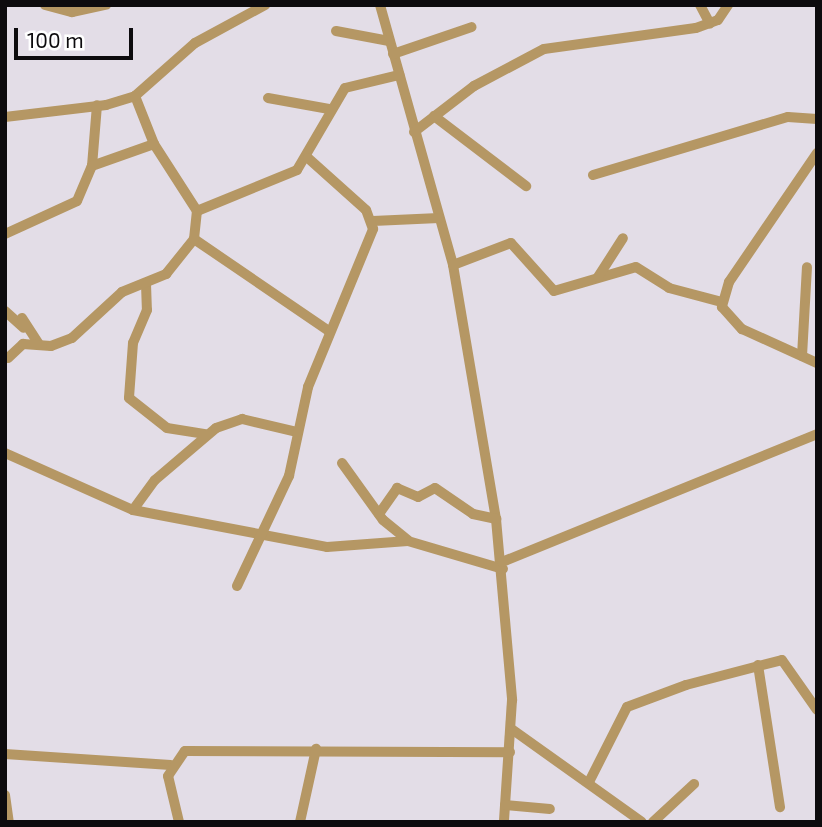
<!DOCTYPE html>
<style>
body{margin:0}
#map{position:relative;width:822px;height:827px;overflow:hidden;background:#e3dde7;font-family:"Exo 2",sans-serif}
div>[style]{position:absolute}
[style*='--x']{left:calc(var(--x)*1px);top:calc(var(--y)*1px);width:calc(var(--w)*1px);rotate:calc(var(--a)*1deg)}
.minor>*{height:10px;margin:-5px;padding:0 5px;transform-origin:5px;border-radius:5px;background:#b59764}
span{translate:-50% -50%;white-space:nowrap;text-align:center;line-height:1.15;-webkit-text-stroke:5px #fff;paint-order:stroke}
.frame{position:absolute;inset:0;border:7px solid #0d0b0e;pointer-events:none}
.scale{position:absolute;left:14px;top:28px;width:119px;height:32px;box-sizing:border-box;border:4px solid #0d0b0e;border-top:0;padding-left:9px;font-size:21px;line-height:24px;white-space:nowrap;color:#0d0b0e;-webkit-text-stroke:5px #fff;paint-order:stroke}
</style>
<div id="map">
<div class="minor">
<div style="--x:45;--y:5;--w:28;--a:15"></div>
<div style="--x:72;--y:12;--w:35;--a:-12"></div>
<div style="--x:380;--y:5;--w:270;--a:74.3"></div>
<div style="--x:453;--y:265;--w:258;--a:80.4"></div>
<div style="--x:496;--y:519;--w:182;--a:84.9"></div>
<div style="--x:512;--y:700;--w:122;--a:93.8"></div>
<div style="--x:700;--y:5;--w:21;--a:62"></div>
<div style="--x:336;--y:31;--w:54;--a:10.7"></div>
<div style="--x:393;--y:54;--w:83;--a:-18.9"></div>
<div style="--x:135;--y:96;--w:52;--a:68.4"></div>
<div style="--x:268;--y:98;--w:62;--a:10.2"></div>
<div style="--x:434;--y:116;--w:116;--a:37.3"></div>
<div style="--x:5;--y:117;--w:102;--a:-6.8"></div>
<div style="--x:106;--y:105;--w:30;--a:-17"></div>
<div style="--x:135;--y:96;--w:80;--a:-41.5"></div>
<div style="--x:195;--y:43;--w:80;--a:-28.5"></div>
<div style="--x:414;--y:132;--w:76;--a:-37.5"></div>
<div style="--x:474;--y:86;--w:79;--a:-27.9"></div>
<div style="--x:544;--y:49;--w:153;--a:-7.9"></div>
<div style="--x:696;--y:28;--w:23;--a:-20"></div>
<div style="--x:718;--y:20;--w:18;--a:-56"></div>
<div style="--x:817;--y:153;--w:156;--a:124.3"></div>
<div style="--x:729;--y:282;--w:26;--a:106"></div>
<div style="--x:722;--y:307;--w:30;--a:48"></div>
<div style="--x:742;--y:329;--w:82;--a:24.4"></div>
<div style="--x:593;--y:175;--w:203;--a:-16.6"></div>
<div style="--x:788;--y:117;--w:29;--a:4"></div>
<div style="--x:197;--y:211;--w:108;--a:-22.3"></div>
<div style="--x:297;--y:170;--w:95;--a:-59.7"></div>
<div style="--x:345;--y:88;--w:56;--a:-13.5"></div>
<div style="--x:373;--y:221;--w:66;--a:-2.6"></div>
<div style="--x:5;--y:234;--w:79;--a:-24.6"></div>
<div style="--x:77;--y:201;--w:38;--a:-67"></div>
<div style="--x:92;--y:166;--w:61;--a:-85.3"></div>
<div style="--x:194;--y:239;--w:163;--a:34.3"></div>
<div style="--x:453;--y:265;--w:62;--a:-20.8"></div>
<div style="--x:511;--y:243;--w:64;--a:48.1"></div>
<div style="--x:554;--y:291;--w:85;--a:-16.3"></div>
<div style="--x:636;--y:267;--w:39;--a:32"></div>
<div style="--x:669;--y:288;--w:55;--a:14.8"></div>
<div style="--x:598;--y:277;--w:46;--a:-57.3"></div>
<div style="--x:146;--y:284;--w:26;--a:88"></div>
<div style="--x:147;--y:310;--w:36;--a:113"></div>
<div style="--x:133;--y:343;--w:55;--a:94.2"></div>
<div style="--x:129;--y:398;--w:48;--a:38.3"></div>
<div style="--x:167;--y:428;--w:39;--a:9"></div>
<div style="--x:5;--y:311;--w:25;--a:42"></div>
<div style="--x:22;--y:318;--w:30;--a:57"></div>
<div style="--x:802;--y:356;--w:89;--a:-86.8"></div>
<div style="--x:8;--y:358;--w:21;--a:-43"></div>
<div style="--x:23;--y:344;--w:28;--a:4"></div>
<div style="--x:51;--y:346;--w:22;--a:-21"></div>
<div style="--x:72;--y:338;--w:68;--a:-42.6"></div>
<div style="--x:122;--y:292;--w:48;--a:-22.2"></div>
<div style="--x:166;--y:274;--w:45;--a:-51.3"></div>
<div style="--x:194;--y:239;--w:28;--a:-84"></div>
<div style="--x:197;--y:211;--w:80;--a:-122.7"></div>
<div style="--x:154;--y:144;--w:66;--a:160.5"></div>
<div style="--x:5;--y:453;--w:140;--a:24"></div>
<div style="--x:133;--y:510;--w:197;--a:10.8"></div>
<div style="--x:327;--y:547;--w:81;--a:-4.2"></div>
<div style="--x:408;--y:541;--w:99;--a:16.4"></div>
<div style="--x:342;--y:463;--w:70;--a:54.3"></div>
<div style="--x:383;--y:520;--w:32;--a:39"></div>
<div style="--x:133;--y:510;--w:37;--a:-54"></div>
<div style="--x:155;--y:480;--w:80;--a:-40.4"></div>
<div style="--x:216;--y:428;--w:28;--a:-19"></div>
<div style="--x:242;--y:419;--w:57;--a:13.3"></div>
<div style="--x:379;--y:514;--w:32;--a:-55"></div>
<div style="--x:397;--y:488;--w:23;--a:23"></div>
<div style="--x:418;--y:497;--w:19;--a:-28"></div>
<div style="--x:435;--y:488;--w:46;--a:34.4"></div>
<div style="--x:473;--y:514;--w:24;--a:12"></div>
<div style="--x:502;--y:562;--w:340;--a:-22.1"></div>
<div style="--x:237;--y:586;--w:122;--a:-64.7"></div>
<div style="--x:289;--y:476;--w:91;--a:-77.9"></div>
<div style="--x:308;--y:387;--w:171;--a:-67.6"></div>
<div style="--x:373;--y:229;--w:20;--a:-110"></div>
<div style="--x:366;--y:210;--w:78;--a:-138.1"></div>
<div style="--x:758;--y:665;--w:144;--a:81.2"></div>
<div style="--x:513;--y:730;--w:158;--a:35.5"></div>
<div style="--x:5;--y:754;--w:166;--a:3.8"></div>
<div style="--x:589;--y:782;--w:84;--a:-63.1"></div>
<div style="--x:627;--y:707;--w:63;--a:-20.4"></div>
<div style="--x:686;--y:685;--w:99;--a:-14.6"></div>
<div style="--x:782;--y:660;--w:61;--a:55"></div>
<div style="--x:5;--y:795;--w:27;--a:82"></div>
<div style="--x:505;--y:805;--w:45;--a:5.1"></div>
<div style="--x:179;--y:822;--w:47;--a:-103.4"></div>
<div style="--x:168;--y:776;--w:30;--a:-56"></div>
<div style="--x:185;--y:751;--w:325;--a:0.2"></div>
<div style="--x:300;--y:822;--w:75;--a:-77.6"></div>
<div style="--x:653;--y:822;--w:56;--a:-42.8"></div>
</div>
<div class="frame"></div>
<div class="scale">100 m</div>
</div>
